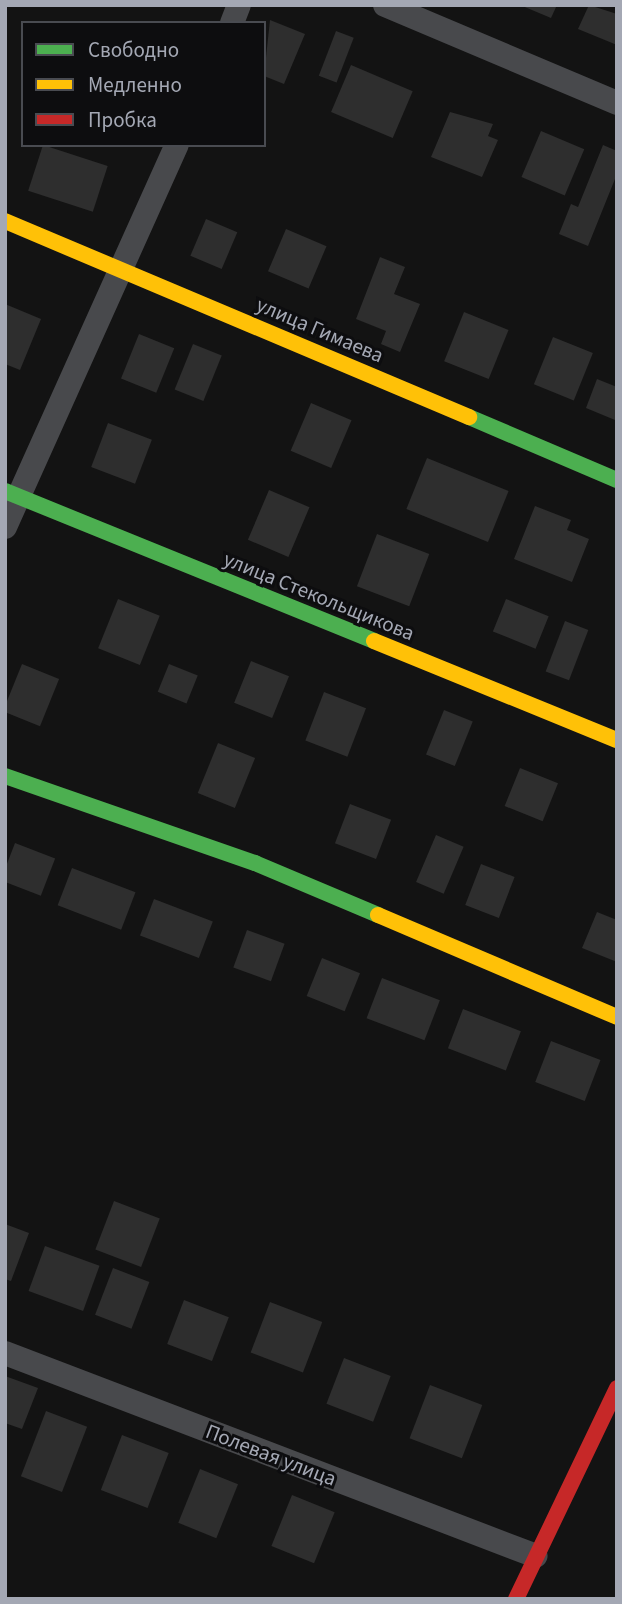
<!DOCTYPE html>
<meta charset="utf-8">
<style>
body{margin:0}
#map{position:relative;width:622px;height:1604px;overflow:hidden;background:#131313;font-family:"Source Sans 3",sans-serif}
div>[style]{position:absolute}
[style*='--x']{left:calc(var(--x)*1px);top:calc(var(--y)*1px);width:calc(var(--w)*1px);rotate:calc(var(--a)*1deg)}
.building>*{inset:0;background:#2e2e2e;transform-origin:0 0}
.street>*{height:24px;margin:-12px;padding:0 12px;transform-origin:12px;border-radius:12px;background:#48494c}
.fast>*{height:16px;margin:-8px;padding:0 8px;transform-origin:8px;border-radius:8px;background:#4caf50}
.slow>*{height:16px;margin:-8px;padding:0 8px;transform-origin:8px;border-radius:8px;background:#ffc107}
.jam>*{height:16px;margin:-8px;padding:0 8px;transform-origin:8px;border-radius:8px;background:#c62828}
span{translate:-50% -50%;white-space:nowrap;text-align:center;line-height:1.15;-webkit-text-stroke:6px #0d0d0f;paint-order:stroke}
.street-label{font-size:21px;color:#a4a8b4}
.frame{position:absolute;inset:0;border:7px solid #a4a8b4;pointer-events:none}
.legend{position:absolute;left:21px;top:21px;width:245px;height:126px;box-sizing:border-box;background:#0d0d0f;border:2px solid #494b51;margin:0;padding:9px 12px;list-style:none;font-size:21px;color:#a4a8b4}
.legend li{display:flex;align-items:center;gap:14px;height:35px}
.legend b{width:35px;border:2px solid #494b51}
</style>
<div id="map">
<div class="building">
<div style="clip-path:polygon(520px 5px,557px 5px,551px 18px)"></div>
<div style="clip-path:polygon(589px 5px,617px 14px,617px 45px,578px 29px)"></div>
<div style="clip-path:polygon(270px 20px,305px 34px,284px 84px,264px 76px)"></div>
<div style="left:336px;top:31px;width:19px;height:48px;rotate:21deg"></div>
<div style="left:351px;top:65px;width:67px;height:51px;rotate:23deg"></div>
<div style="clip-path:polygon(450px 112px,493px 124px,488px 136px,498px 140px,482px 177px,431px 157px)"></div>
<div style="left:541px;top:131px;width:47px;height:50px;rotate:23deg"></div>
<div style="left:43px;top:145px;width:68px;height:48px;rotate:18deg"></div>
<div style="clip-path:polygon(603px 145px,617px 151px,617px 174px,588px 246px,559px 234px,571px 204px,578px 207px)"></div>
<div style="left:206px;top:219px;width:34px;height:40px;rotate:23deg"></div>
<div style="left:286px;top:229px;width:44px;height:46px;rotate:23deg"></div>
<div style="clip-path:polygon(380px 257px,405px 267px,394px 294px,420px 304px,400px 352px,381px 344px,386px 331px,356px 319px)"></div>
<div style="clip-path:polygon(5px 304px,41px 319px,20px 370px,5px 364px)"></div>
<div style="left:464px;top:312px;width:48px;height:53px;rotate:22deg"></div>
<div style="left:139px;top:334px;width:38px;height:48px;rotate:22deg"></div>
<div style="left:553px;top:337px;width:43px;height:51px;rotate:22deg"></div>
<div style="left:193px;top:344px;width:31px;height:49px;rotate:22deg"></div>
<div style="clip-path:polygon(597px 379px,617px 387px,615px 420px,586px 408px)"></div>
<div style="left:311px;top:403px;width:44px;height:52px;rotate:23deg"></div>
<div style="left:108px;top:423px;width:47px;height:47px;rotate:21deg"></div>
<div style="left:427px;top:458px;width:88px;height:55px;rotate:22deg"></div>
<div style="left:269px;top:490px;width:44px;height:54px;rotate:23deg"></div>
<div style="clip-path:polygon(535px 506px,571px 520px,567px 530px,589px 539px,572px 582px,514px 559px)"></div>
<div style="left:377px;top:534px;width:56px;height:56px;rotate:21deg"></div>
<div style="left:118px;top:599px;width:45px;height:53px;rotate:22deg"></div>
<div style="left:506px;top:599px;width:46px;height:35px;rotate:22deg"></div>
<div style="left:565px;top:621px;width:25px;height:54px;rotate:21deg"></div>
<div style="left:251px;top:661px;width:41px;height:45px;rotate:22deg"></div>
<div style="left:22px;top:664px;width:40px;height:51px;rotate:22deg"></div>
<div style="left:169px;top:664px;width:31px;height:30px;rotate:22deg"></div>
<div style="left:324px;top:692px;width:45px;height:52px;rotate:21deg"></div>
<div style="left:444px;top:710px;width:31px;height:48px;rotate:22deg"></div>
<div style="left:218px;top:743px;width:40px;height:54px;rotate:22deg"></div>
<div style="left:520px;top:768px;width:41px;height:41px;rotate:22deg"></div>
<div style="left:350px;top:804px;width:44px;height:42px;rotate:21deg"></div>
<div style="left:436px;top:835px;width:30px;height:51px;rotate:23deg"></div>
<div style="left:15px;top:843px;width:43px;height:40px;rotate:21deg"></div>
<div style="left:481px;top:864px;width:36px;height:44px;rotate:21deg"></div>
<div style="left:72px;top:868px;width:68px;height:40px;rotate:21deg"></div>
<div style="left:154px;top:899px;width:63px;height:39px;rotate:21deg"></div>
<div style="clip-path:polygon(597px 912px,617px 920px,617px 962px,582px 948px)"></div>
<div style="left:247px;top:930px;width:40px;height:40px;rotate:20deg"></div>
<div style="left:322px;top:958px;width:41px;height:41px;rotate:22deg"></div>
<div style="left:382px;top:978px;width:62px;height:43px;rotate:21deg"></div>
<div style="left:463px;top:1009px;width:62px;height:42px;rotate:21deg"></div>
<div style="left:551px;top:1041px;width:53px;height:44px;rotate:21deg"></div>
<div style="left:114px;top:1201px;width:49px;height:52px;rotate:21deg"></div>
<div style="clip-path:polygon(5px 1224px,29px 1233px,11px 1281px,5px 1279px)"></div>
<div style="left:45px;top:1246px;width:58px;height:48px;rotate:20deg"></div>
<div style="left:113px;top:1268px;width:39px;height:50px;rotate:21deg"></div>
<div style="left:184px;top:1300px;width:48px;height:47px;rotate:21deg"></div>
<div style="left:270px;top:1302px;width:56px;height:54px;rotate:21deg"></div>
<div style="left:344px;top:1358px;width:50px;height:49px;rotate:21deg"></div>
<div style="clip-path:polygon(5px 1376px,38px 1388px,22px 1429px,5px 1423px)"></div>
<div style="left:430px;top:1385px;width:56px;height:57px;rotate:21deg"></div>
<div style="left:46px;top:1411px;width:44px;height:70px;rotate:21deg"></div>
<div style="left:122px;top:1435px;width:50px;height:59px;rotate:21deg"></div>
<div style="left:200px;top:1469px;width:41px;height:58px;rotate:22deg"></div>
<div style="left:292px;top:1495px;width:46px;height:55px;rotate:22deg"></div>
</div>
<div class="street">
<div style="--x:385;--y:5;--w:252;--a:22.9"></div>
<div style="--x:232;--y:23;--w:19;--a:-69"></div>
<div style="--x:5;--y:527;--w:419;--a:-65.8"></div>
<div style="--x:5;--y:1353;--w:568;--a:20.92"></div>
</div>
<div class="fast">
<div style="--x:469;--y:417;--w:161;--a:23.1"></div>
<div style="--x:5;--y:491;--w:398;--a:22.1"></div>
<div style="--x:5;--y:776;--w:265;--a:19.2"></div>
<div style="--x:255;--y:863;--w:134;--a:22.9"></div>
</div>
<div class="slow">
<div style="--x:5;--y:221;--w:504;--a:22.9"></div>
<div style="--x:374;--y:641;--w:262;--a:22.2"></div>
<div style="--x:378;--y:915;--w:260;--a:23.1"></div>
</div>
<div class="jam">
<div style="--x:516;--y:1599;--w:234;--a:-64.4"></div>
</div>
<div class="street-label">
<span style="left:320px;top:330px;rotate:23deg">улица Гимаева</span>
<span style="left:319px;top:596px;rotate:22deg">улица Стекольщикова</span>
<span style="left:271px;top:1455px;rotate:21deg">Полевая улица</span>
</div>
<div class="frame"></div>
<ul class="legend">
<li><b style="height:9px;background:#4caf50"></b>Свободно</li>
<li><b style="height:9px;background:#ffc107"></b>Медленно</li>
<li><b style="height:9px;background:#c62828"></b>Пробка</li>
</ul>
</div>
